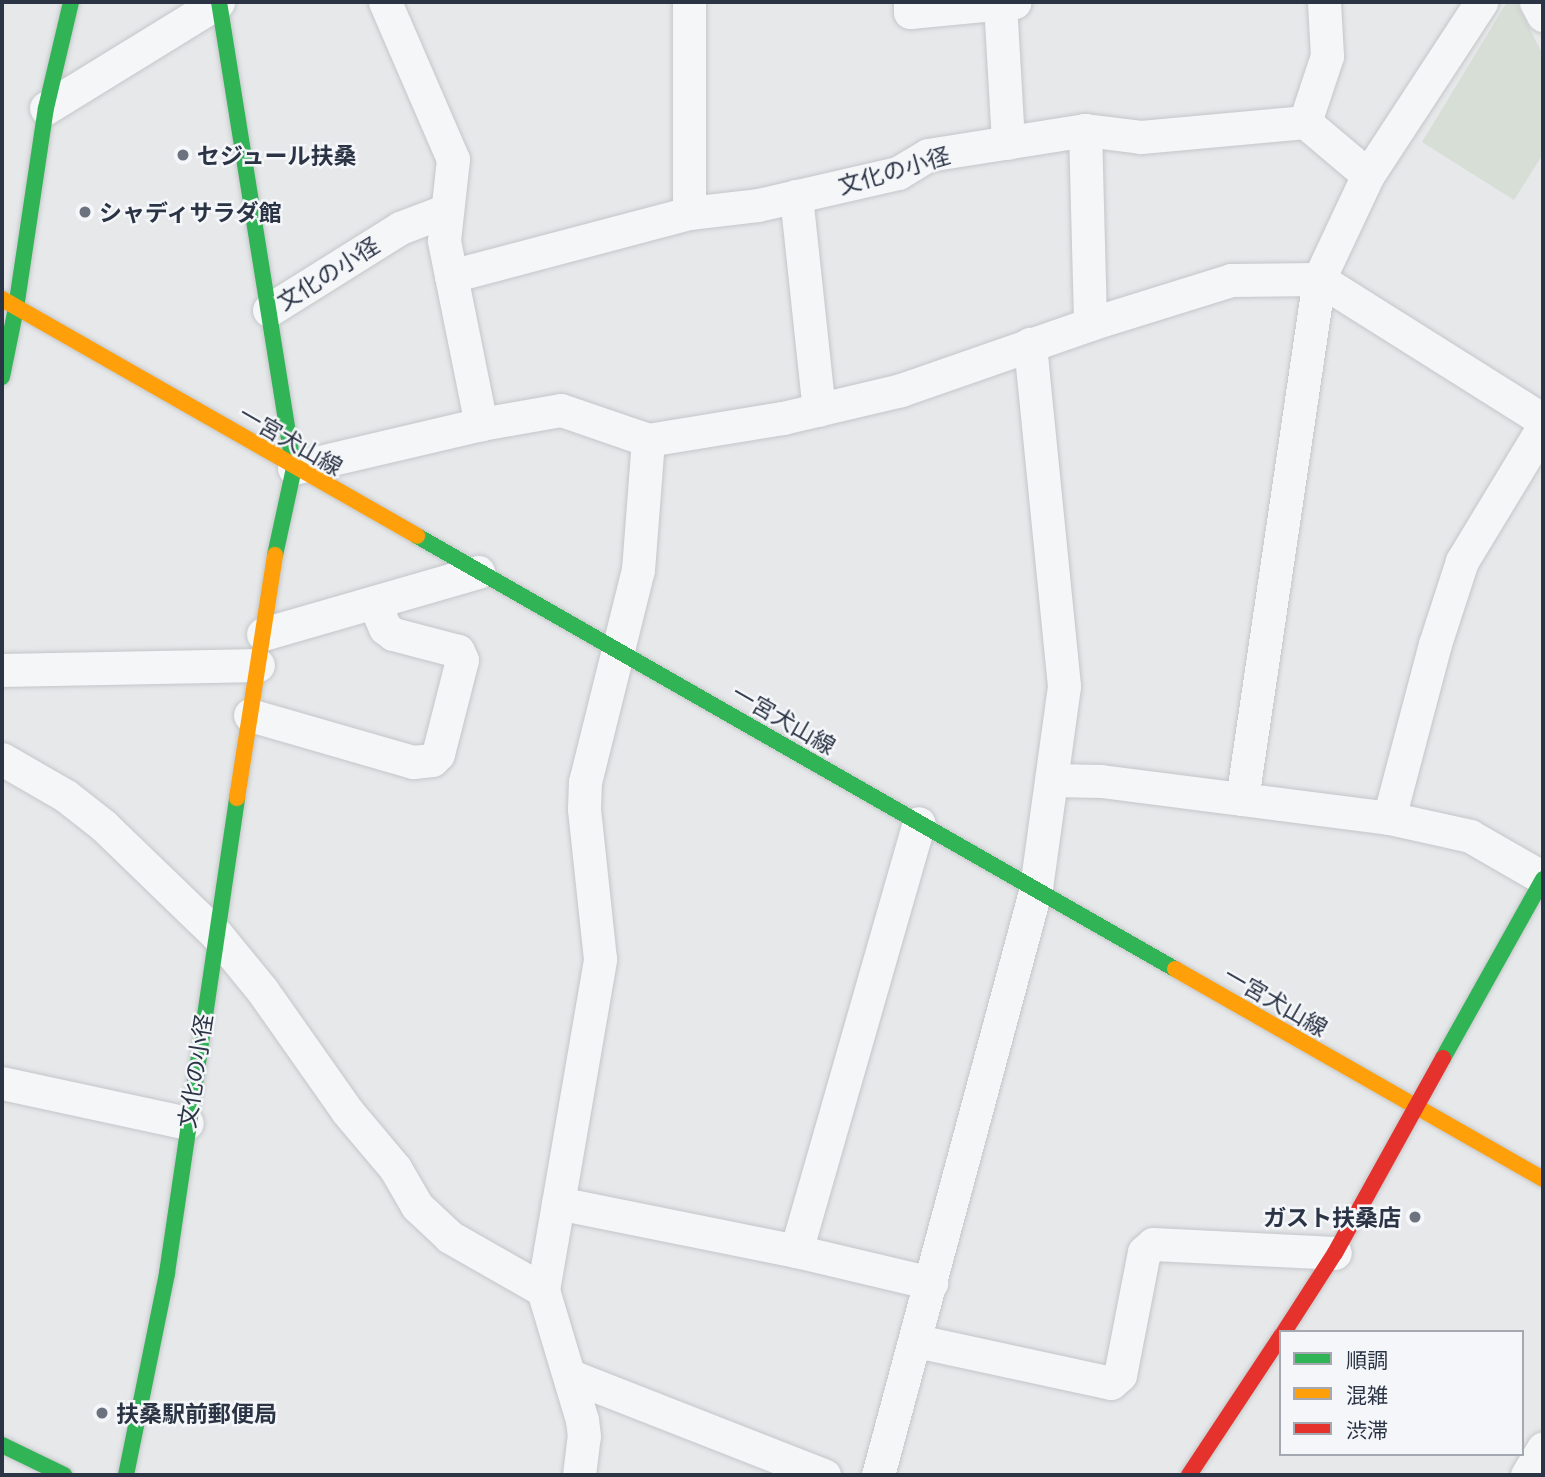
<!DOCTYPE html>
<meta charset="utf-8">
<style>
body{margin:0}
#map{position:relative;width:1545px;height:1477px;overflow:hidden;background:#e6e8ea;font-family:"Golos Text","Noto Sans JP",sans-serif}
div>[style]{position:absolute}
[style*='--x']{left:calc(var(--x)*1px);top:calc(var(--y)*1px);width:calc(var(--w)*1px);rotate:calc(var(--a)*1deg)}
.green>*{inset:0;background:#d6ded6}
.roads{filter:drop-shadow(0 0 2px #c4c6c8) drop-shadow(0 0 2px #c4c6c8)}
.street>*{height:33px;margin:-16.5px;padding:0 16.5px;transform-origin:16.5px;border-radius:16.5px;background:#f5f6f7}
.fast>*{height:16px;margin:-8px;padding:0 8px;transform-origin:8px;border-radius:8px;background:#30b455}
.slow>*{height:16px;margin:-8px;padding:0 8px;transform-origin:8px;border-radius:8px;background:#ff9f0a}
.jam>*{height:16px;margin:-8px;padding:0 8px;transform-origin:8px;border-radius:8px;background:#e5322d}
.dots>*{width:19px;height:19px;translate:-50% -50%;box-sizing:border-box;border:4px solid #f4f6f9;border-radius:50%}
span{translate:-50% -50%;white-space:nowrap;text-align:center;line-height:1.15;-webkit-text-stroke:5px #f4f6f9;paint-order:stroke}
.poi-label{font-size:23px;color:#2b3445;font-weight:700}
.left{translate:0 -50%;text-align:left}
.right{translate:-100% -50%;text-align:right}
.street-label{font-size:23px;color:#2b3445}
.frame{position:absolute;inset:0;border:4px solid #2b3445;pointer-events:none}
.legend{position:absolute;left:1279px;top:1330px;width:245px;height:126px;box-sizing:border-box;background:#f4f6f9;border:2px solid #a4a8b1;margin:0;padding:9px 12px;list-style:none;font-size:21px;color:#2b3445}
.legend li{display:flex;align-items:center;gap:14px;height:35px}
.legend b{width:35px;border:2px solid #a4a8b1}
</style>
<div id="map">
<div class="green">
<div style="clip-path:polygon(1507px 2px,1516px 2px,1543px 55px,1543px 154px,1514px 200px,1422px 142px)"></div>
</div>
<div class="roads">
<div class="street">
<div style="--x:385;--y:2;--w:171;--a:66.6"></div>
<div style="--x:453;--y:159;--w:82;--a:96.3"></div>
<div style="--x:444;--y:241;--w:187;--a:78.6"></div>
<div style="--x:910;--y:2;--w:10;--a:90"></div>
<div style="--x:910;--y:12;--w:105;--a:-5.4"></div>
<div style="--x:1536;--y:2;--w:15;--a:62"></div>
<div style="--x:1000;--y:3;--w:140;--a:86.7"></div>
<div style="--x:46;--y:108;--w:202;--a:-31.6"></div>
<div style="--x:1305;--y:122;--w:70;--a:-71.6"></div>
<div style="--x:1327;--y:56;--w:54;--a:-93.2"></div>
<div style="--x:1305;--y:122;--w:82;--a:40.1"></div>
<div style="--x:1085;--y:130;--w:194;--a:88.5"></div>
<div style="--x:796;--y:196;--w:215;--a:83.9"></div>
<div style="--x:689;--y:213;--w:211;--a:-90"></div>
<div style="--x:451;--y:276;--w:246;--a:-14.8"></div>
<div style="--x:689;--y:213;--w:69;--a:-6.6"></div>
<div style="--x:758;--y:205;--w:144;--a:-12.9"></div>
<div style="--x:898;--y:173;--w:35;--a:-31"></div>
<div style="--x:928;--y:155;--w:159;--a:-9"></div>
<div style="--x:1085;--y:130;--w:56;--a:7.1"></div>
<div style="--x:1141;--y:137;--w:165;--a:-5.2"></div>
<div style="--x:269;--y:310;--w:155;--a:-32"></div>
<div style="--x:400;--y:228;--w:50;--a:-21"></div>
<div style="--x:294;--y:468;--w:192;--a:-13.2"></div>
<div style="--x:481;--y:424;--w:81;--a:-9.9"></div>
<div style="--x:561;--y:410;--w:92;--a:19"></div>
<div style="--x:648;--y:440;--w:137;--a:-9.3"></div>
<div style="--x:783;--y:418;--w:121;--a:-13.3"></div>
<div style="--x:901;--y:390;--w:200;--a:-19.2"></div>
<div style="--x:1090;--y:324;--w:148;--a:-17.3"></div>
<div style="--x:1231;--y:280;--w:88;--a:-0.7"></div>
<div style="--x:1319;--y:279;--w:265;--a:32.2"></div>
<div style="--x:263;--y:634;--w:224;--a:-16.1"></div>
<div style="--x:2;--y:670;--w:256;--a:-1.1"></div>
<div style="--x:250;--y:715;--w:170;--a:16.1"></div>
<div style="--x:413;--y:762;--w:19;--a:-6"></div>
<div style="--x:432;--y:760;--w:8;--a:-45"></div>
<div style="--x:438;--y:754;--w:97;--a:-75.7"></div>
<div style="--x:462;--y:660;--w:10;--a:-114"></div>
<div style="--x:458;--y:651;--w:67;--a:-165.3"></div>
<div style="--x:393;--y:634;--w:10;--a:-143"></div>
<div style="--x:385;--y:628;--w:28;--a:-113"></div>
<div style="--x:2;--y:759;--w:74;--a:30"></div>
<div style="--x:66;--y:796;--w:47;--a:38.1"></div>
<div style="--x:103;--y:825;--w:158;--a:44"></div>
<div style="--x:217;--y:935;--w:71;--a:50.7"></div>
<div style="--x:262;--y:990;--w:148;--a:54.9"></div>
<div style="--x:347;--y:1111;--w:75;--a:49.9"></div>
<div style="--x:395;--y:1168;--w:44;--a:59.9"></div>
<div style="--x:417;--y:1206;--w:45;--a:43.2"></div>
<div style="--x:450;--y:1237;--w:107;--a:29.7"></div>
<div style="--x:1052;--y:780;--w:49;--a:1.2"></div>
<div style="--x:1101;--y:781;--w:290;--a:7.3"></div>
<div style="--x:1389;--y:818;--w:83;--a:12.5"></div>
<div style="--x:1470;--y:836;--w:84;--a:29.9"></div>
<div style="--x:1242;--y:799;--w:526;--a:-81.58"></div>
<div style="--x:1319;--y:279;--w:115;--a:-64.8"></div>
<div style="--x:1368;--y:175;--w:207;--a:-56.8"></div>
<div style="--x:1389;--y:818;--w:180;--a:-75.2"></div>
<div style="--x:1435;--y:644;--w:87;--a:-72"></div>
<div style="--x:1462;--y:561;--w:157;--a:-58.8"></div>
<div style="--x:2;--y:1083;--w:189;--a:12.2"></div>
<div style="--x:558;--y:1203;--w:243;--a:11.4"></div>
<div style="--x:796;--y:1251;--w:139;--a:13.3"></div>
<div style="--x:796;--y:1251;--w:445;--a:-74"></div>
<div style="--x:917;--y:1341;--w:198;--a:12.2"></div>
<div style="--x:1111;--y:1383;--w:12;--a:-42"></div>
<div style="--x:1120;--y:1375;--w:125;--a:-79"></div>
<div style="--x:1144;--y:1252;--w:12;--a:-42"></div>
<div style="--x:1153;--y:1244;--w:182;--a:2.8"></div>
<div style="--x:571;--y:1376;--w:272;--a:21.4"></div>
<div style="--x:579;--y:1475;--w:39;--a:-83"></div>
<div style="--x:584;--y:1436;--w:16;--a:-97"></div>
<div style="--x:582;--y:1420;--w:136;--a:-106.7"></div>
<div style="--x:543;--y:1290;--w:336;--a:-80.2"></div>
<div style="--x:600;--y:959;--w:151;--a:-96.1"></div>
<div style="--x:584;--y:809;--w:27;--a:-88"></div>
<div style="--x:585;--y:782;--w:219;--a:-76"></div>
<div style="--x:638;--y:570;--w:130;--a:-85.6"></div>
<div style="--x:878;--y:1475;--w:608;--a:-74.94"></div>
<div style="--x:1036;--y:888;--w:204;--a:-82.1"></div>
<div style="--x:1064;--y:686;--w:344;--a:-95.7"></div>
<div style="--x:1527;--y:1475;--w:31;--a:-59"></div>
</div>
<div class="fast">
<div style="--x:219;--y:2;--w:472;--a:80.9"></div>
<div style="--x:294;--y:468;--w:89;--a:102.3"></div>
<div style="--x:2;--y:377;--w:70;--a:-78.5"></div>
<div style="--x:16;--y:308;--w:202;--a:-81.5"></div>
<div style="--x:46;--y:108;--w:109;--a:-76.7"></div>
<div style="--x:417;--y:536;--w:873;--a:29.74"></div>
<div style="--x:1443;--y:1058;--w:205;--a:-60.8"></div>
<div style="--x:2;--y:1445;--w:69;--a:25.8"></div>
<div style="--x:126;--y:1475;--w:206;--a:-78.5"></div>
<div style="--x:167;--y:1273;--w:480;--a:-81.6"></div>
</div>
<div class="slow">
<div style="--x:2;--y:299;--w:478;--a:29.7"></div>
<div style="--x:237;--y:798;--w:246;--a:-81.1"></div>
<div style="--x:1175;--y:969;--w:424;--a:29.7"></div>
</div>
<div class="jam">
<div style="--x:1284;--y:1332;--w:94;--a:-57.2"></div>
<div style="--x:1335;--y:1253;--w:223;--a:-61"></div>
<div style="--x:1189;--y:1475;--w:167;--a:-56.5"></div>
</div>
</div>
<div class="dots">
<div style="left:183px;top:155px;background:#6c737f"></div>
<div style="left:85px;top:212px;background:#6c737f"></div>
<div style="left:1415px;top:1217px;background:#6c737f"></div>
<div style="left:102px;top:1413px;background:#6c737f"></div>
</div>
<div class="poi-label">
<span class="left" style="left:197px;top:155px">セジュール扶桑</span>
<span class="left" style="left:99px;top:212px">シャディサラダ館</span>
<span class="right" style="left:1401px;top:1217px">ガスト扶桑店</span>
<span class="left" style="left:116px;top:1413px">扶桑駅前郵便局</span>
</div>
<div class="street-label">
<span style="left:894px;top:170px;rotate:-16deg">文化の小径</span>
<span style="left:328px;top:273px;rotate:-32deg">文化の小径</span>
<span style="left:291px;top:440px;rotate:30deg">一宮犬山線</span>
<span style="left:784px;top:719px;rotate:30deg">一宮犬山線</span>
<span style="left:1276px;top:1001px;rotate:30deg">一宮犬山線</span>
<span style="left:195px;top:1071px;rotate:-81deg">文化の小径</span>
</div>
<div class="frame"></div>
<ul class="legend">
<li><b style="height:9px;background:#30b455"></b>順調</li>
<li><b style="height:9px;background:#ff9f0a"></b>混雑</li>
<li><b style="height:9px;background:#e5322d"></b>渋滞</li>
</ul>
</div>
